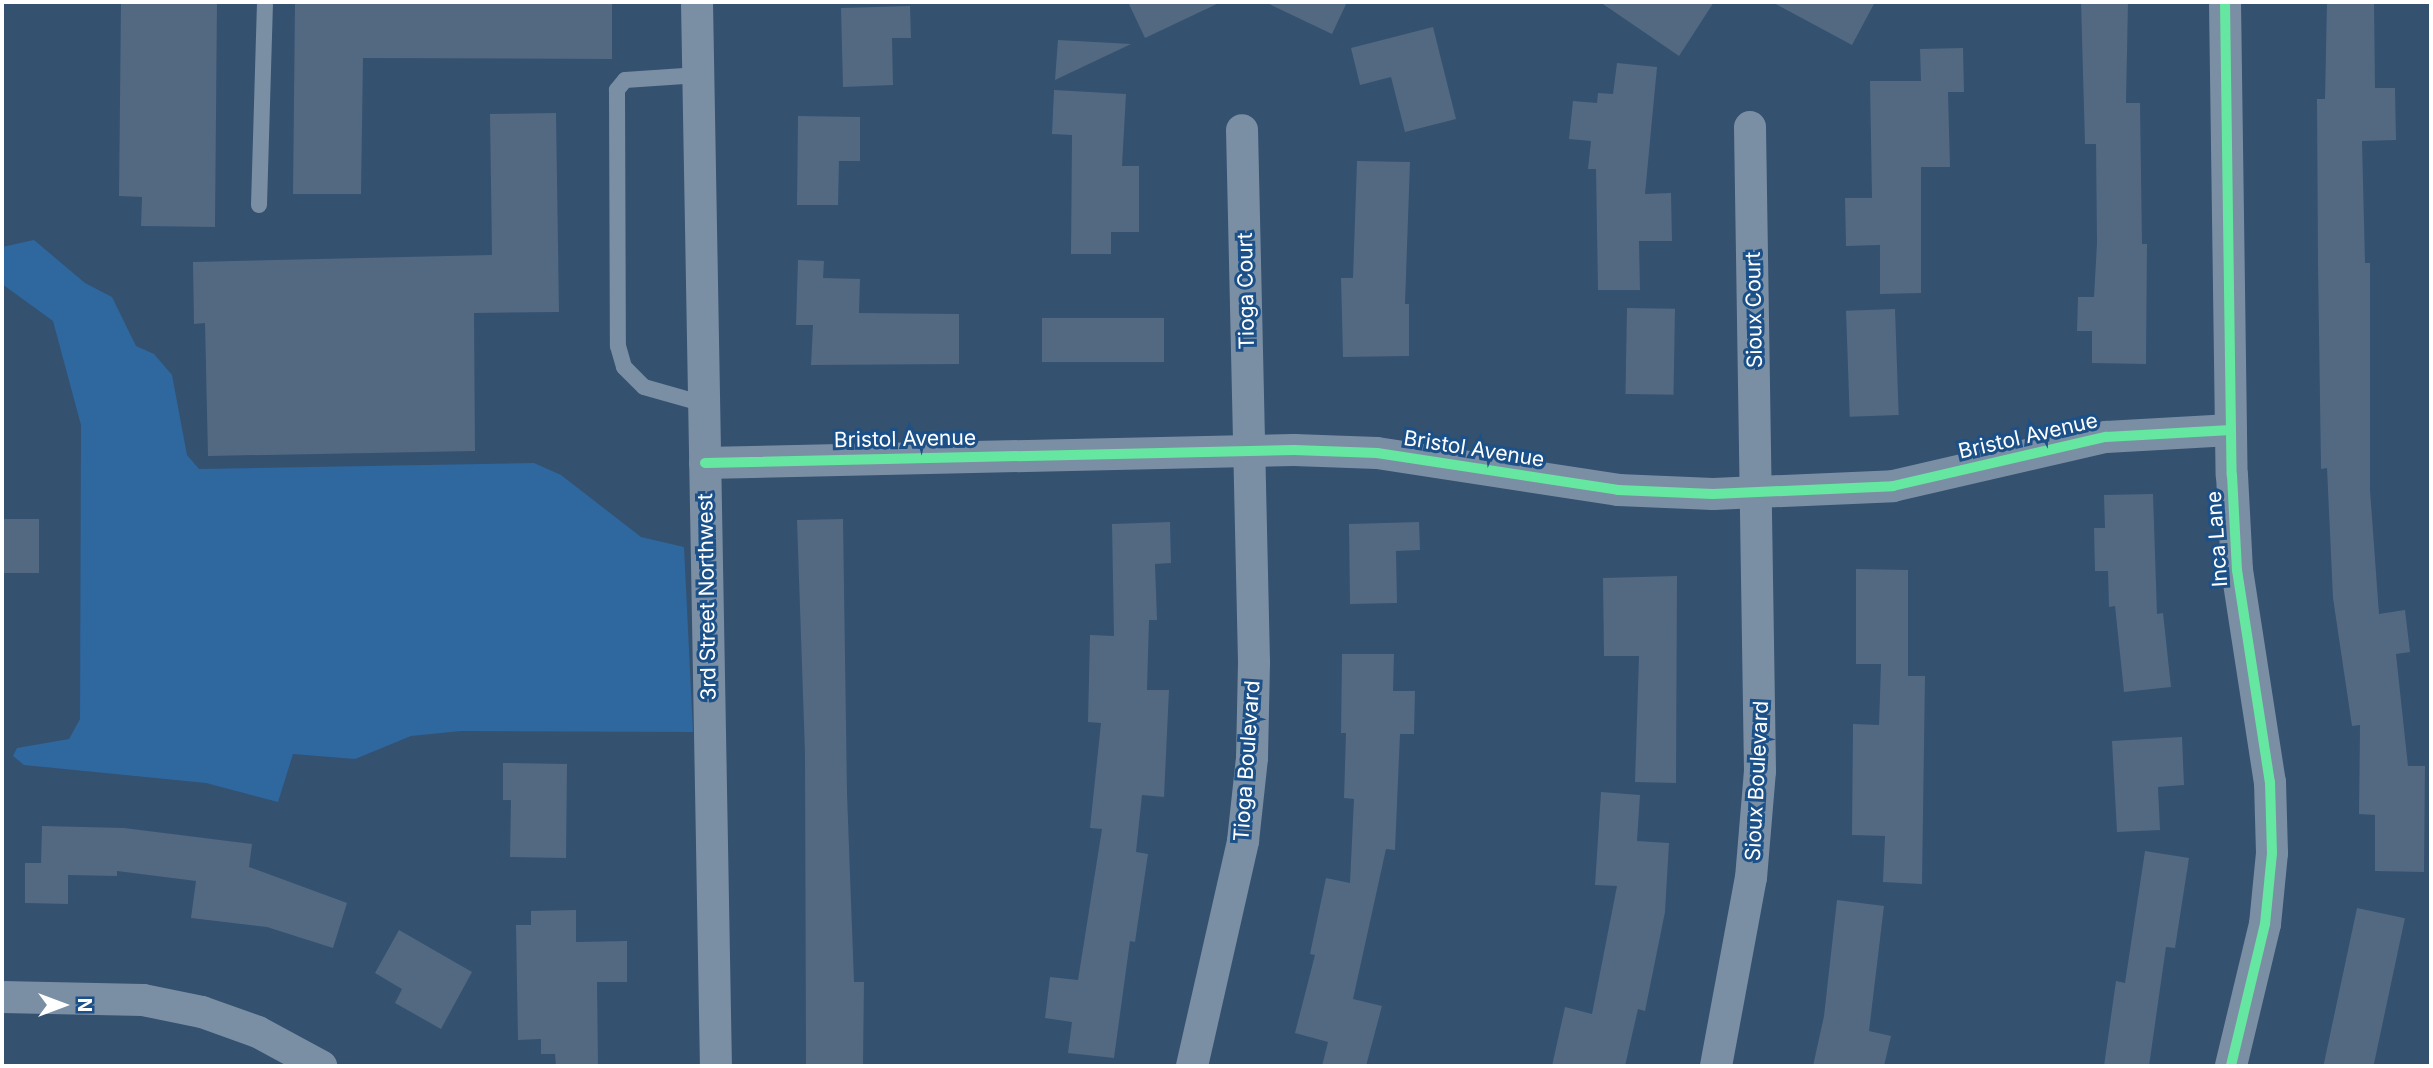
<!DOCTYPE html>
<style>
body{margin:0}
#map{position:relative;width:2433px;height:1068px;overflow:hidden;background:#345170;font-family:Inter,sans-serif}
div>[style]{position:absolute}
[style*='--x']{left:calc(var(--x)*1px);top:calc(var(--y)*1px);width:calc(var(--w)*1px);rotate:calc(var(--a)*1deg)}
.green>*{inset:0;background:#2f679f}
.building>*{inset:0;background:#526981;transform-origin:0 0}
.service>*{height:16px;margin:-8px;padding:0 8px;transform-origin:8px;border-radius:8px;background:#7b8fa4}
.minor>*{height:32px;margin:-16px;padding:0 16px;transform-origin:16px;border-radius:16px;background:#7b8fa4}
.cycleway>*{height:10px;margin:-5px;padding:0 5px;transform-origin:5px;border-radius:5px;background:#66e7a1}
span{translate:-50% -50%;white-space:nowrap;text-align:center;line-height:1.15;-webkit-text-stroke:6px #1b5088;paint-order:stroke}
.street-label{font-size:21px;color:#fff}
.frame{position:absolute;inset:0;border:4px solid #fff;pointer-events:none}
.north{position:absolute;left:28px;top:970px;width:70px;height:70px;-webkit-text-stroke:5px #1b5088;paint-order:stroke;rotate:90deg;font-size:19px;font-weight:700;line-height:28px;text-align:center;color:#fff}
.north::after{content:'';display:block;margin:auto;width:24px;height:32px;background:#fff;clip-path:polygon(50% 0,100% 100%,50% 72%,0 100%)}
</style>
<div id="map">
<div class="green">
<div style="clip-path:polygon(34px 240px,85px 283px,112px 297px,136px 346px,154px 354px,172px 375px,187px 455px,199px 469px,534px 463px,561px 475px,641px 537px,684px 547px,693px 732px,461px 731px,411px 736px,355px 759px,293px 754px,278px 802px,206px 783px,24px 765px,13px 756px,17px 748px,69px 739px,80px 719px,81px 425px,53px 321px,2px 284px,2px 247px)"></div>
</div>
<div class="building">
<div style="clip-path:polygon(121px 2px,217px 2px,215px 227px,141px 226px,142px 197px,119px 196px)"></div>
<div style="clip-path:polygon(295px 2px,612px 2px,612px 59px,363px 58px,361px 194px,293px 194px)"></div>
<div style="clip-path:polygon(1128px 2px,1221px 2px,1145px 38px)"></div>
<div style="clip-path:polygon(1265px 2px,1347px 2px,1332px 34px)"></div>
<div style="clip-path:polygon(1600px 2px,1714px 2px,1679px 56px)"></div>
<div style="clip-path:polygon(1772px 2px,1875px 2px,1852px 45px)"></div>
<div style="clip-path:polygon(2081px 2px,2128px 2px,2126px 103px,2140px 103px,2142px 244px,2147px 244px,2146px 364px,2092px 363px,2092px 331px,2077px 331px,2078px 297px,2094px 297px,2097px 243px,2096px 144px,2085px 144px)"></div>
<div style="clip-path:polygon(2327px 2px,2374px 2px,2375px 88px,2395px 88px,2396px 140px,2362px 141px,2365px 263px,2370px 263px,2370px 490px,2379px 614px,2405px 610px,2410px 652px,2396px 654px,2408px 766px,2425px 766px,2424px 872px,2375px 871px,2375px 815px,2359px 814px,2360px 725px,2352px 726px,2333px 598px,2327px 468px,2321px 469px,2318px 264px,2317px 99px,2325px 99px)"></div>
<div style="clip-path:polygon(910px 6px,911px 38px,892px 38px,893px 85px,843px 87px,841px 8px)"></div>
<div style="clip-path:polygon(1433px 27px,1456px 119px,1405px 132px,1391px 77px,1360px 85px,1351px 48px)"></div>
<div style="clip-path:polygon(1058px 40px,1131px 44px,1055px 80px)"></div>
<div style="clip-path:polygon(1963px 48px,1964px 92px,1948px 92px,1950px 167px,1921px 167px,1921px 293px,1880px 294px,1880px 245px,1846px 246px,1845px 198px,1872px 198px,1870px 81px,1921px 81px,1920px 49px)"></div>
<div style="clip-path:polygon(1617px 63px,1657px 67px,1645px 194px,1671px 193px,1672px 241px,1639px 241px,1640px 290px,1598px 290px,1596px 169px,1588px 169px,1591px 141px,1569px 139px,1573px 101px,1597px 103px,1598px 93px,1613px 94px)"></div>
<div style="clip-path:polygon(1054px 90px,1126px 94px,1122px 166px,1139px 166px,1139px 232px,1111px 232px,1111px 254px,1071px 254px,1072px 135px,1052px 134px)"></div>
<div style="clip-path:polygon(556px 113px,559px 312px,474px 313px,475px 451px,208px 456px,205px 323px,194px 324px,193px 262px,492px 255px,490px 114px)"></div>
<div style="clip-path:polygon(798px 116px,860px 117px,860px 161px,839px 161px,838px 205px,797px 205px)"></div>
<div style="clip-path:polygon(1357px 161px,1410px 162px,1405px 304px,1409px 304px,1409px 356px,1343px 357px,1341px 278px,1353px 278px)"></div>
<div style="clip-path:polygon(798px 260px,824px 261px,823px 278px,860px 279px,859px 313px,959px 314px,959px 364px,811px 365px,813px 325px,796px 325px)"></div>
<div style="left:1627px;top:308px;width:48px;height:86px;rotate:1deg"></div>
<div style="left:1895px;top:309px;width:106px;height:49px;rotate:88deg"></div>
<div style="left:1042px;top:318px;width:122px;height:44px"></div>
<div style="clip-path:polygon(2153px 494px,2157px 614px,2163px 613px,2171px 687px,2124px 692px,2115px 606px,2109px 607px,2108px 571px,2095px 571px,2094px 528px,2105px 528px,2104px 495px)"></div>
<div style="left:2px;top:519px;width:37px;height:54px"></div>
<div style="clip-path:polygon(843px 519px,847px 793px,854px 982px,864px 982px,863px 1066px,806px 1066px,805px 753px,797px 520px)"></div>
<div style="clip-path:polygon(1170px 522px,1171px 563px,1155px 564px,1157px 620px,1149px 620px,1147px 690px,1169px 690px,1164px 797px,1142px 795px,1136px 852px,1148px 854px,1135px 942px,1130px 941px,1114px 1058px,1068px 1053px,1072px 1022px,1045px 1018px,1050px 977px,1078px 980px,1102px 829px,1090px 828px,1101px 723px,1088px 722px,1090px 635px,1114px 636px,1112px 524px)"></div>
<div style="clip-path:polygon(1419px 522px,1420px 550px,1396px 551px,1397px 603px,1350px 604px,1349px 524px)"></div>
<div style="clip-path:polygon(1856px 569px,1908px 570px,1908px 676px,1925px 676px,1922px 884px,1883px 882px,1885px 836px,1852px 835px,1853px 724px,1879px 725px,1881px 664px,1856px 664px)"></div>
<div style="clip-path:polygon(1677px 576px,1676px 783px,1635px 782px,1639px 656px,1604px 656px,1603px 578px)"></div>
<div style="clip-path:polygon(1342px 654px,1394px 654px,1393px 691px,1415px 691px,1414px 734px,1400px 734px,1395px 850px,1386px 849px,1353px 999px,1382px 1006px,1366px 1066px,1322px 1066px,1328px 1042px,1295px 1033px,1315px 955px,1310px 954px,1326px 878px,1350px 883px,1354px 799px,1344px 798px,1346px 733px,1341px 733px)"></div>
<div style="clip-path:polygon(2182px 737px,2184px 785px,2158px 787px,2160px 830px,2117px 832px,2112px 741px)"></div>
<div style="clip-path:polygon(503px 763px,567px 764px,566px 858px,510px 857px,511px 800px,503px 800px)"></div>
<div style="clip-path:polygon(1601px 792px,1640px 795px,1637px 841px,1669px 843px,1665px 912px,1645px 1011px,1638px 1009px,1625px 1066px,1552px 1066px,1565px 1007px,1592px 1014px,1617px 886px,1595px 885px)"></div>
<div style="clip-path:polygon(42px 826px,124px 828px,252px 844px,249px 867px,347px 903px,333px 948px,267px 927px,191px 918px,196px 881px,117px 871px,117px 876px,68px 875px,68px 904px,25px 903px,25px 863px,41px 863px)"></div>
<div style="clip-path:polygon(2145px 851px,2189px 858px,2175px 948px,2166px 947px,2149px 1066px,2104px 1066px,2116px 981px,2125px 983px)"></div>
<div style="clip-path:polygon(1837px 900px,1884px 906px,1869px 1031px,1891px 1036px,1884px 1066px,1813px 1066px,1824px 1016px)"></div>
<div style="left:2357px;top:908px;width:49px;height:161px;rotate:12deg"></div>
<div style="clip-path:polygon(576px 910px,576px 942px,627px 941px,627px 982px,597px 982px,598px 1066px,556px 1066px,555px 1054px,541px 1054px,541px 1039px,518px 1040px,516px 925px,531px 925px,531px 911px)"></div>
<div style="clip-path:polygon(399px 930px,472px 972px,441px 1029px,395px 1003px,402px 989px,375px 973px)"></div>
</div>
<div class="service">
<div style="--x:699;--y:75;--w:74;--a:176.1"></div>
<div style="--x:625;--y:80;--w:13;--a:129"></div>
<div style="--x:617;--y:90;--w:256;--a:89.8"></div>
<div style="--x:618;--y:346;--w:22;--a:74"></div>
<div style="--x:624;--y:367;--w:28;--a:45"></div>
<div style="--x:644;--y:387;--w:62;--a:15.8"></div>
<div style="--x:259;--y:205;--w:203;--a:-88.3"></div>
</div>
<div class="minor">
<div style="--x:697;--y:2;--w:1064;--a:88.98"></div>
<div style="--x:2225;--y:2;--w:473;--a:89.2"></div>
<div style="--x:2232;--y:475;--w:95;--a:87"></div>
<div style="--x:2237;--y:570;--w:215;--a:81.2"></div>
<div style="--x:2270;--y:782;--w:71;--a:88.4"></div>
<div style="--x:2272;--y:853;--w:71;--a:95.6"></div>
<div style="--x:2265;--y:924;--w:146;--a:103.5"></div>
<div style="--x:705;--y:463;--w:589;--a:-1.26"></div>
<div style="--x:1294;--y:450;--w:83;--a:2.1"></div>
<div style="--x:1377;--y:453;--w:244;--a:8.7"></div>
<div style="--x:1618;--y:490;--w:95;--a:2.4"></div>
<div style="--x:1713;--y:494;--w:180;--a:-2.5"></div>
<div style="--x:1893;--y:486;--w:219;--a:-13"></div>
<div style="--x:2106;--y:437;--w:125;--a:-3.2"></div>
<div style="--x:2;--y:997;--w:141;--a:1.2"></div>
<div style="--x:143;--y:1000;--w:60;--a:11.5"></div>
<div style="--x:202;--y:1012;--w:59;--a:19.7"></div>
<div style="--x:258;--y:1032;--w:72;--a:28.4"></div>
<div style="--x:1192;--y:1066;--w:231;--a:-77.2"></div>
<div style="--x:1243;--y:841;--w:83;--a:-83.8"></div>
<div style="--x:1252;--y:758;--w:96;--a:-88.8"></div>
<div style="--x:1254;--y:662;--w:532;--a:-91.29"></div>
<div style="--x:1716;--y:1066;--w:191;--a:-79.5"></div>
<div style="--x:1751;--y:878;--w:107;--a:-85.2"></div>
<div style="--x:1760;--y:771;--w:644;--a:-90.89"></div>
</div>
<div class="cycleway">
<div style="--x:2225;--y:2;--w:473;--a:89.2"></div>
<div style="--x:2232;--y:475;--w:95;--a:87"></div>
<div style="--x:2237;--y:570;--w:215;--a:81.2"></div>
<div style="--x:2270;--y:782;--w:71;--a:88.4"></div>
<div style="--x:2272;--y:853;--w:71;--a:95.6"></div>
<div style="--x:2265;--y:924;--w:146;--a:103.5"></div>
<div style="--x:705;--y:463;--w:589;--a:-1.26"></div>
<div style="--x:1294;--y:450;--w:83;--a:2.1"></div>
<div style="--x:1377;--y:453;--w:244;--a:8.7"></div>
<div style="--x:1618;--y:490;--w:95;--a:2.4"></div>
<div style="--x:1713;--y:494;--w:180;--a:-2.5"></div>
<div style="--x:1893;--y:486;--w:219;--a:-13"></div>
<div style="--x:2106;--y:437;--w:125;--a:-3.2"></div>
</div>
<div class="street-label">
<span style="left:1246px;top:291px;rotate:-91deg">Tioga Court</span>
<span style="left:1754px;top:310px;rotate:-91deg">Sioux Court</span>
<span style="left:2028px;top:436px;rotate:-13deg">Bristol Avenue</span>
<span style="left:905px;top:439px;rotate:-1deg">Bristol Avenue</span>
<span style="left:1474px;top:449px;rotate:9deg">Bristol Avenue</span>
<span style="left:2217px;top:539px;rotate:-94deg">Inca Lane</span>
<span style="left:707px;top:597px;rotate:-91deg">3rd Street Northwest</span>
<span style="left:1247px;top:761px;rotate:-86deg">Tioga Boulevard</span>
<span style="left:1757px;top:781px;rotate:-87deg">Sioux Boulevard</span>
</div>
<div class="frame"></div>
<div class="north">N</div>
</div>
